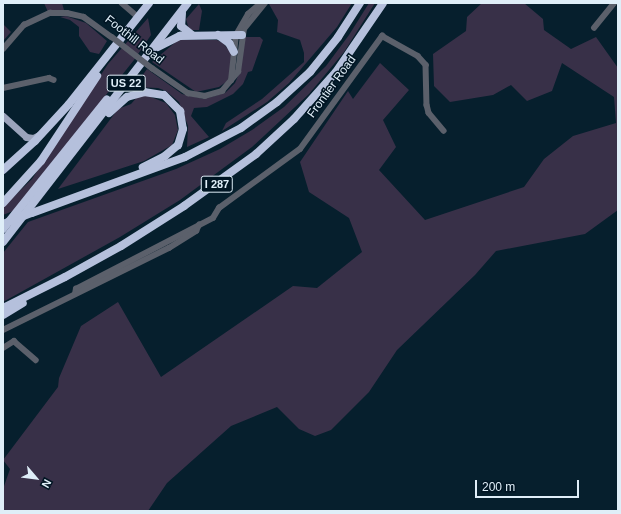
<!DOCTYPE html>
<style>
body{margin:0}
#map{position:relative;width:621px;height:514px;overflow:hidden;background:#061f2d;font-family:Helvetica,sans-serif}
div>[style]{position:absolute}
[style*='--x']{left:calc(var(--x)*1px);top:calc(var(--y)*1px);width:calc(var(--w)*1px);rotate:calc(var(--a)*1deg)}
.green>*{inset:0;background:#383048}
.minor>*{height:5.5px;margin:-2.75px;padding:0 2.75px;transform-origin:2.75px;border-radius:2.75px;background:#5b606b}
.major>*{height:7px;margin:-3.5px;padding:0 3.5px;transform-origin:3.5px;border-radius:3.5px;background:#9ba4bc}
.highway>*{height:8px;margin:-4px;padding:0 4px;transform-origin:4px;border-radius:4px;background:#b5c0dc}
.minor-bridge>*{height:5.5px;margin:-2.75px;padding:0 2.75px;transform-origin:2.75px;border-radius:2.75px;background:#5b606b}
.highway-bridge>*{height:8px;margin:-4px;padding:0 4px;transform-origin:4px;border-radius:4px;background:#b5c0dc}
span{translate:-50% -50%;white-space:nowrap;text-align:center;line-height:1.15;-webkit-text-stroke:3px #001523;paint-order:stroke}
.shield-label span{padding:1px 3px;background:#001523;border:1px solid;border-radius:3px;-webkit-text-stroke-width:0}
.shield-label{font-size:11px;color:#dfeef8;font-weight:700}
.street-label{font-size:12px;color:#dfeef8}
.frame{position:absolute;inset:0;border:4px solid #dfeef8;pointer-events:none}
.north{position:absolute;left:16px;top:458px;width:40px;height:40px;-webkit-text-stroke:3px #001523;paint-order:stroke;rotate:118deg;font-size:11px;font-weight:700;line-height:16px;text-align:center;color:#dfeef8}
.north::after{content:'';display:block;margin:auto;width:14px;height:18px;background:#dfeef8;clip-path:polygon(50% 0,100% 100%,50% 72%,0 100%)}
.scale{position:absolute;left:475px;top:480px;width:104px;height:18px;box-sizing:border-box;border:2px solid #dfeef8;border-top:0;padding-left:5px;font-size:12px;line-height:14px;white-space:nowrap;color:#dfeef8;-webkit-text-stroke:3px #001523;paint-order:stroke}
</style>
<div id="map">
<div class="green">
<div style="clip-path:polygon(44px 3px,62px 3px,64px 10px,48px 12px)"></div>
<div style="clip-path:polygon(352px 3px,337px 27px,289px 83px,267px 102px,222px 131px,226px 123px,262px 99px,304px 62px,304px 53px,300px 40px,277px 32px,278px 20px,269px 4px)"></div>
<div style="clip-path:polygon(369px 3px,375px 3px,344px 52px,309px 94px,252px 147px,180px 200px,120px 237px,3px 302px,3px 253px,28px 222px,176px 169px,220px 149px,252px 130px,284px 107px,326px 66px,349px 35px)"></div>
<div style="clip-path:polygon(482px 3px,524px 3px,543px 19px,544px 30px,571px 49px,596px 37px,618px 68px,618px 210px,585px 234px,496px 251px,475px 275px,397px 350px,369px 392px,331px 430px,315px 436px,299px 429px,277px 407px,231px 426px,167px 483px,148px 511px,3px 511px,3px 489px,10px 469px,3px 460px,58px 387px,59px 378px,81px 326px,118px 302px,161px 377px,293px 286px,317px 288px,362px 252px,349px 218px,309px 192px,300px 162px,348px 91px,353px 99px,380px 63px,409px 90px,383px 120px,396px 147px,379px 170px,425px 220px,524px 187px,544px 159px,573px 136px,616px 123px,614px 97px,562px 63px,552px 91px,527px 101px,511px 85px,493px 95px,450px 102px,434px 86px,433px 54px,466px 31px,467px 17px)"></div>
<div style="clip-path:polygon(199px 4px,202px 11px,199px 30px,189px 30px,186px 19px)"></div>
<div style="clip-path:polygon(66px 16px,86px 23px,107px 41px,99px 54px,90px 52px,79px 36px,79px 27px,70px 20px,60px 17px)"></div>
<div style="clip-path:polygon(148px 18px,151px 35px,134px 60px,13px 211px,3px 215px,3px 207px,32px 179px,108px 64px)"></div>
<div style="clip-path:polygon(3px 24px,11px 32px,3px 41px)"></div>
<div style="clip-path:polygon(245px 37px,260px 37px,263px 40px,252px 71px,248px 72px,243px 84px,233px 94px,207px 107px,194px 108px,191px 116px,209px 137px,187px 147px,188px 126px,179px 102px,166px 91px,158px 88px,134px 87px,147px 69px,182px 94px,204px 99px,225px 93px,235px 83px,238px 76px)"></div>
<div style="clip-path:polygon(178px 40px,217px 40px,223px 43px,232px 54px,231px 75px,226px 82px,219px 87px,196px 92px,152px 62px)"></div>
<div style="clip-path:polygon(146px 95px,166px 103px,175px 115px,178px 130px,172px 145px,144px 161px,58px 189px,118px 109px,131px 104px,138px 96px)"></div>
</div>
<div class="minor">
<div style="--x:122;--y:3;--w:21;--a:41"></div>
<div style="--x:594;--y:28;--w:32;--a:-51"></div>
<div style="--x:3;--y:49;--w:32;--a:-49"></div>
<div style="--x:24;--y:25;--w:29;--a:-25"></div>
<div style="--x:50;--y:13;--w:17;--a:0"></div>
<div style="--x:67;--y:13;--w:17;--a:13"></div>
<div style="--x:84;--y:17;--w:34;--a:36"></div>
<div style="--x:152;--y:68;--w:44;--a:34.8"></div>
<div style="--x:188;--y:93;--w:17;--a:10"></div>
<div style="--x:205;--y:96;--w:18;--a:-16"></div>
<div style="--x:222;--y:91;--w:25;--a:-50"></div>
<div style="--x:238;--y:72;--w:43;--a:-82.1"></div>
<div style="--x:244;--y:29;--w:33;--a:-51"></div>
<div style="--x:231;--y:81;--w:46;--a:-83.8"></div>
<div style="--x:236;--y:35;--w:24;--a:-60"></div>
<div style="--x:248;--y:14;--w:17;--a:-40"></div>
<div style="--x:3;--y:88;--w:47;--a:-12.3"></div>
<div style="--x:49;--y:78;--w:5;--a:22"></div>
<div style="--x:75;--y:294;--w:5;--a:-79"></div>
<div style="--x:76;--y:289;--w:154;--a:-27.4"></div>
<div style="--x:213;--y:218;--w:12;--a:-59"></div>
<div style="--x:219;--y:208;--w:100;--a:-36.1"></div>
<div style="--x:300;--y:149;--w:140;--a:-54"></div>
<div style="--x:382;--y:36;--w:41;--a:29.1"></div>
<div style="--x:418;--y:56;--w:12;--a:48"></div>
<div style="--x:426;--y:65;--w:40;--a:88.6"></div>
<div style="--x:427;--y:105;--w:8;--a:76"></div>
<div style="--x:429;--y:113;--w:23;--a:50"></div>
<div style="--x:3;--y:330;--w:185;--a:-26.3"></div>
<div style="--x:169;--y:248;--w:32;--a:-32"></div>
<div style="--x:196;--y:231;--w:7;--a:-63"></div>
<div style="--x:3;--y:348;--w:13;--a:-32"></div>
<div style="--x:14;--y:341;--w:29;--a:41"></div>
</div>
<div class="major">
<div style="--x:3;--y:116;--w:31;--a:42"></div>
<div style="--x:26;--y:137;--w:7;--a:8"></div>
<div style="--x:33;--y:138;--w:7;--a:-27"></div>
</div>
<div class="highway">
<div style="--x:182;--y:13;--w:13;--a:94"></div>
<div style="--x:181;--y:26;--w:14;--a:39"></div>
<div style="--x:218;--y:35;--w:14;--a:36"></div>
<div style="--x:229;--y:43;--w:10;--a:61"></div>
<div style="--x:158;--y:47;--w:25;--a:-27"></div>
<div style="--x:180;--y:36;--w:62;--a:-0.9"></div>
<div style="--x:109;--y:113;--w:24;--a:-42"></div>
<div style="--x:127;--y:97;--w:18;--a:-16"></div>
<div style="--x:144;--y:92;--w:20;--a:9"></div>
<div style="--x:164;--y:95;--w:23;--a:45"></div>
<div style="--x:180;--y:111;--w:18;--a:81"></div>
<div style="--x:183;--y:129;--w:17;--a:107"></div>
<div style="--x:178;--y:145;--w:17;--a:140"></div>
<div style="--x:165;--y:156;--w:25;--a:153"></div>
<div style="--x:3;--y:170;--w:43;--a:-42.2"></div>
<div style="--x:35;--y:141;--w:50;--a:-47.4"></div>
<div style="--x:69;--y:104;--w:129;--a:-51.6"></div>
<div style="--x:3;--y:203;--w:57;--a:-47.9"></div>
<div style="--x:41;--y:161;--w:102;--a:-56.6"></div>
<div style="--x:32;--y:213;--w:163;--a:-20.1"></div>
<div style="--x:185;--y:157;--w:63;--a:-27.4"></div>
<div style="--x:241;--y:128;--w:44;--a:-35.8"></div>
<div style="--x:277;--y:102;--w:45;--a:-42.3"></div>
<div style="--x:310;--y:72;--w:45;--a:-51.3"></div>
<div style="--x:338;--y:37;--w:40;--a:-57.1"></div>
<div style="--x:3;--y:229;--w:166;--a:-51.3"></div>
<div style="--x:3;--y:242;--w:302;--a:-52.3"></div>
<div style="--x:3;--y:308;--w:69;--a:-26.6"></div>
<div style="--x:65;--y:277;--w:64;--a:-29"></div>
<div style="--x:121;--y:246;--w:75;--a:-32.4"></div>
<div style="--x:184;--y:206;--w:89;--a:-35.8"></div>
<div style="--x:256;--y:154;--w:52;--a:-42.6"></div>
<div style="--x:294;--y:119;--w:63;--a:-48.2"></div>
<div style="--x:336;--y:72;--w:83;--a:-55.7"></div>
<div style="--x:3;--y:315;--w:23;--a:-31"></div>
</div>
<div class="minor-bridge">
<div style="--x:112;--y:37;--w:51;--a:37.8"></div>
</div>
<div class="highway-bridge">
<div style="--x:3;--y:224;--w:31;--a:-21"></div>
</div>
<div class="shield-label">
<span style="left:126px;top:83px">US 22</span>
<span style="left:217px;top:184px">I 287</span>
</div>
<div class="street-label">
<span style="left:134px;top:40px;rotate:38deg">Foothill Road</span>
<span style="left:332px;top:87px;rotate:-54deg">Frontier Road</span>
</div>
<div class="frame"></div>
<div class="north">N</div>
<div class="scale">200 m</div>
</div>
